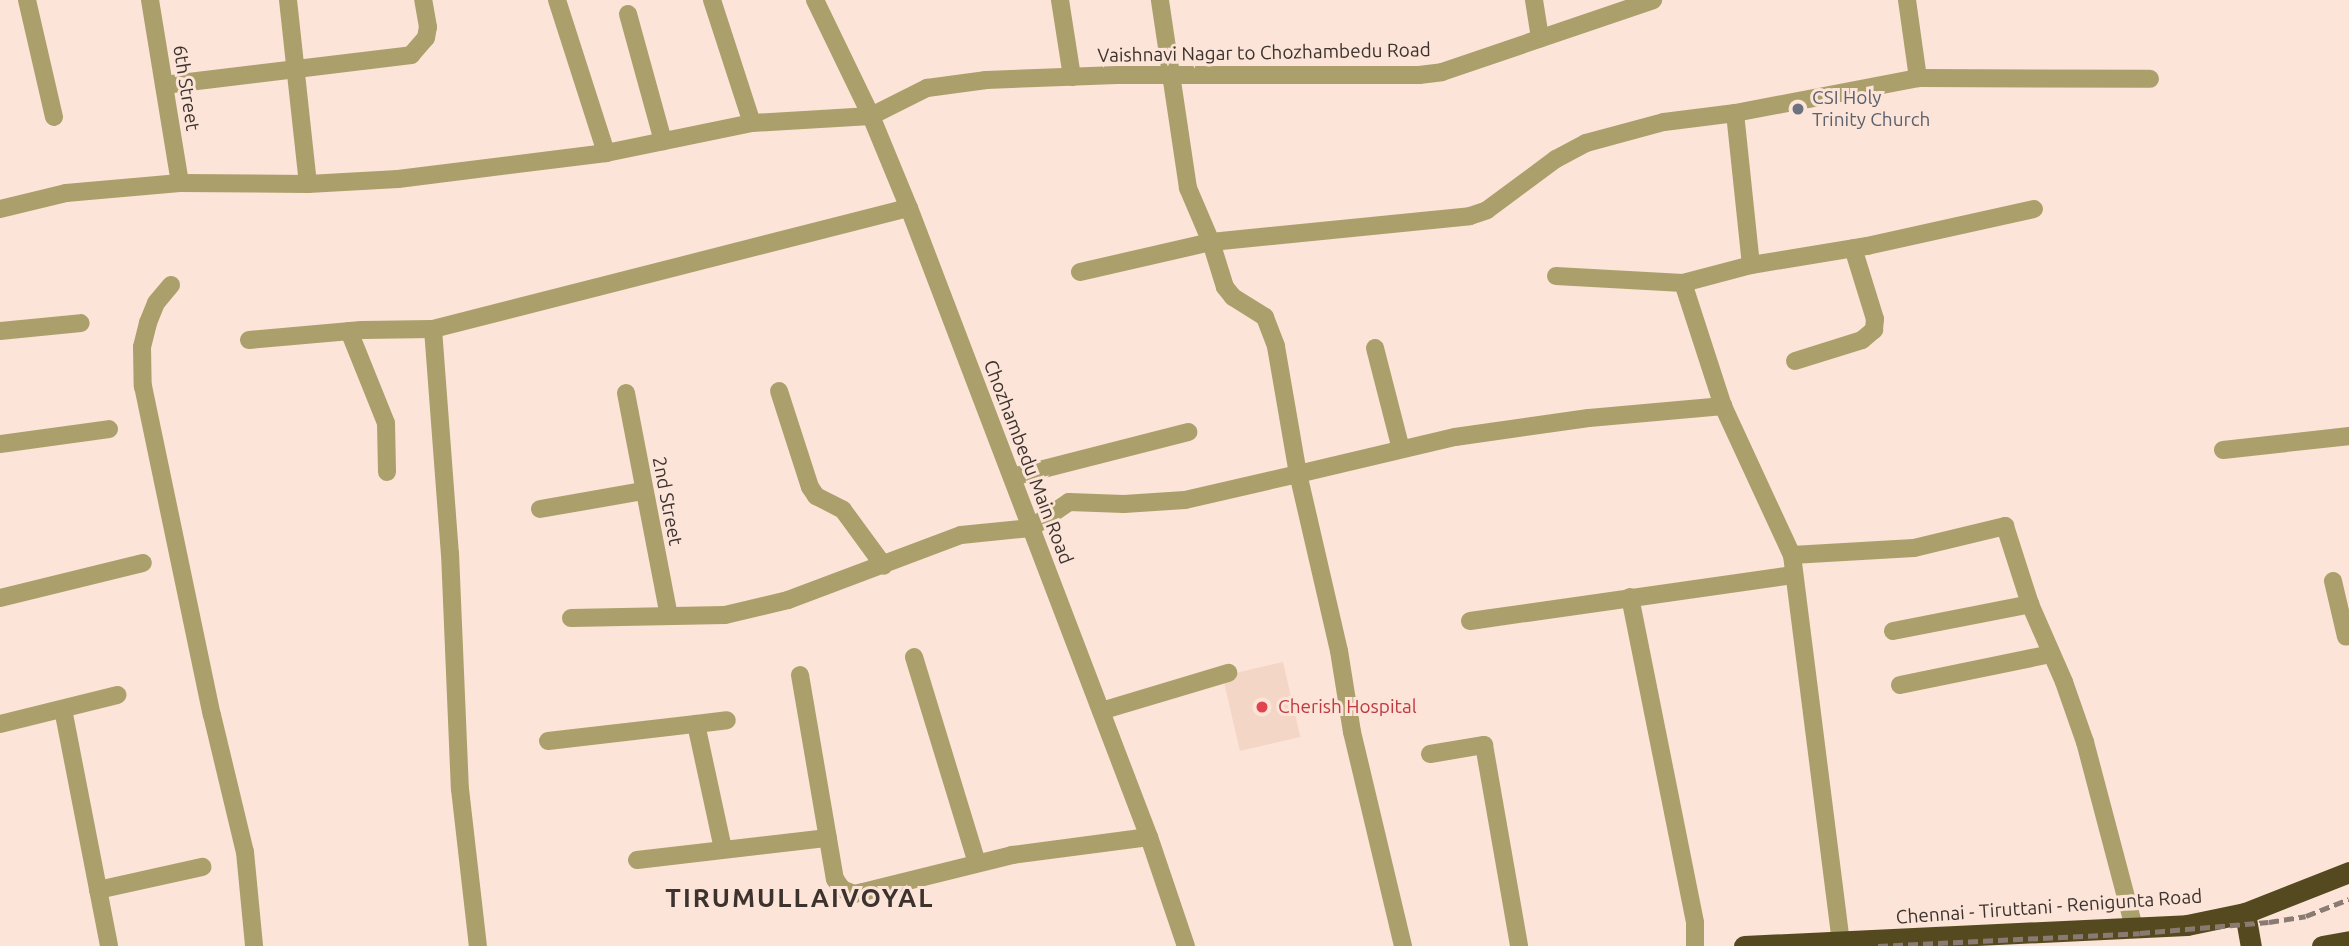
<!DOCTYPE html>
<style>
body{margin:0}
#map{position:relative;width:2349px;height:946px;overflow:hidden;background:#fce4d8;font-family:Ubuntu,sans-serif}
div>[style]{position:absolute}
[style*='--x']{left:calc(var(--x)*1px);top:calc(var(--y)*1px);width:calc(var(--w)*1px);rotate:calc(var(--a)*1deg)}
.built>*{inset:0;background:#f4d6c6;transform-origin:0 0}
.minor>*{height:18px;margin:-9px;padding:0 9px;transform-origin:9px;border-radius:9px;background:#ab9f6b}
.highway>*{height:21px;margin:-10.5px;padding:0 10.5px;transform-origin:10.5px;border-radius:10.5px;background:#554a1f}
.rail>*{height:5px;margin-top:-2.5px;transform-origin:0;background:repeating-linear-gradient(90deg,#897a72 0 10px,transparent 0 15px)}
.dots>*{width:19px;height:19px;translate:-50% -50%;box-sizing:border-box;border:4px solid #fce4d8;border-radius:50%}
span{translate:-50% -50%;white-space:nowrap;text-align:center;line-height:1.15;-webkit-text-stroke:6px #fce4d8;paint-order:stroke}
.street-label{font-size:19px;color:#3c332e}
.worship-label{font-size:19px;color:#5b616d}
.left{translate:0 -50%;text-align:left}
.health-label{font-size:19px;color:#be3a42}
.district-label{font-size:26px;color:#3c332e;font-weight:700;letter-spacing:2px}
</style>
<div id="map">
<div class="built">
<div style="left:1283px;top:662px;width:77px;height:62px;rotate:77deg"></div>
</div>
<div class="minor">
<div style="--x:27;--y:0;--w:120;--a:77"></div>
<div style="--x:150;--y:0;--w:185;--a:80.7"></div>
<div style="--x:288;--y:0;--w:185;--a:83.8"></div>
<div style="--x:557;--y:0;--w:161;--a:72.2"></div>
<div style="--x:712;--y:0;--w:129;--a:72"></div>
<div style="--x:815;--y:0;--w:129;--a:64.2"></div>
<div style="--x:871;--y:116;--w:100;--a:67.6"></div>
<div style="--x:909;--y:208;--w:673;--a:69.12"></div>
<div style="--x:1149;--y:837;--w:115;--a:71.3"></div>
<div style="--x:1060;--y:0;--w:78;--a:81.1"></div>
<div style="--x:1534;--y:0;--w:39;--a:81"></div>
<div style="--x:1907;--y:0;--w:79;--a:82"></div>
<div style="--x:628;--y:14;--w:132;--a:74.6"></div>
<div style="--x:164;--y:85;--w:249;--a:-6.9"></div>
<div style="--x:411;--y:55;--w:23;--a:-49"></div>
<div style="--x:426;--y:38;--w:11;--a:-80"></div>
<div style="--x:428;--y:27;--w:27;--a:-100"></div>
<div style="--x:1735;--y:113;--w:153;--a:84"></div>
<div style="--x:0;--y:209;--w:68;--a:-13.6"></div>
<div style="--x:66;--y:193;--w:114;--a:-5"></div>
<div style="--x:180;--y:183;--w:128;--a:0.4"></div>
<div style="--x:308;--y:184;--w:90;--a:-3.2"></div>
<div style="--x:398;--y:179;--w:210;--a:-7.1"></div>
<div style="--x:606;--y:153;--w:149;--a:-11.6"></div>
<div style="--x:752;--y:123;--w:119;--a:-3.4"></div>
<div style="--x:871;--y:116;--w:63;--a:-26.6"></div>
<div style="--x:927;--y:88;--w:60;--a:-7.7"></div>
<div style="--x:986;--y:80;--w:131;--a:-2.2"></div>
<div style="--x:1117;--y:75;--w:302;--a:0"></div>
<div style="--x:1419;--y:75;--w:23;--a:-7"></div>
<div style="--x:1442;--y:72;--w:223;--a:-18.8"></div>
<div style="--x:1080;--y:272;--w:134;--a:-12.9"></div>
<div style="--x:1211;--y:242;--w:260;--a:-5.7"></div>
<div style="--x:1470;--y:216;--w:18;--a:-19"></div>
<div style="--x:1487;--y:210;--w:86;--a:-36.5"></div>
<div style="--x:1556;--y:159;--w:34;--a:-28"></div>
<div style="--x:1586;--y:143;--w:81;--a:-15.1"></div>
<div style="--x:1664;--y:122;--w:72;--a:-7.2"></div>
<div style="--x:1735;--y:113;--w:186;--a:-10.8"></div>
<div style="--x:1918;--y:78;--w:232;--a:0.2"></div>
<div style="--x:1556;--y:276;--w:127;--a:3.2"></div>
<div style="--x:171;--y:285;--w:23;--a:130"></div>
<div style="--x:156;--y:303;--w:22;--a:112"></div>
<div style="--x:148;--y:323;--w:25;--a:104"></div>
<div style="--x:142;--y:347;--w:39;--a:89"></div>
<div style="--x:143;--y:386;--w:336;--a:78.2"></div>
<div style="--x:212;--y:715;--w:141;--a:76.5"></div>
<div style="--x:245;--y:852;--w:94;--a:84.5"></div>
<div style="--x:433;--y:329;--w:225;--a:85.7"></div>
<div style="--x:450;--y:553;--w:236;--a:87.6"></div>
<div style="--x:460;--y:789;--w:158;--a:83.5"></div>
<div style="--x:0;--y:331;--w:81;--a:-5.6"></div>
<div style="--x:349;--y:331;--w:99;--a:68.1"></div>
<div style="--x:386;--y:423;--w:49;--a:88.8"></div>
<div style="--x:249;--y:340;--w:113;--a:-5.1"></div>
<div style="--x:362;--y:330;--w:71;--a:-0.8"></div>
<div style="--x:433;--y:329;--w:491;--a:-14.3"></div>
<div style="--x:1375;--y:348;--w:104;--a:75.6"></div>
<div style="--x:1795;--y:361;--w:70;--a:-17.4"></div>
<div style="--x:1862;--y:340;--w:16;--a:-40"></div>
<div style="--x:1874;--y:330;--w:11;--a:-85"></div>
<div style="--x:1875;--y:319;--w:74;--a:-107.2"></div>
<div style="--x:779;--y:391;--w:101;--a:72.1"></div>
<div style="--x:810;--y:487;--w:11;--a:56"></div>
<div style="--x:816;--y:496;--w:30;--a:27"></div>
<div style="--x:843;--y:510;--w:69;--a:53.8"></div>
<div style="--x:626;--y:393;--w:227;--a:79.1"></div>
<div style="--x:1723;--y:406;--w:129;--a:-108"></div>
<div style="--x:1683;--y:283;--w:70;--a:-14.8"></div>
<div style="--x:1751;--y:265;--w:118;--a:-9.3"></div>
<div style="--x:1867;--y:246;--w:171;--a:-12.5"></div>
<div style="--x:0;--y:444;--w:110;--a:-7.8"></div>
<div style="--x:2223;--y:450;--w:127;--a:-6.3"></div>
<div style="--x:1012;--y:477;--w:182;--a:-14.3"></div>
<div style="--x:540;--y:509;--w:105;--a:-9.9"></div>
<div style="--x:1792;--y:555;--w:122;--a:-3.3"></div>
<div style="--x:1914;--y:548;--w:94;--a:-13.6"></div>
<div style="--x:2005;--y:526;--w:82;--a:72.2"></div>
<div style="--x:2030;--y:604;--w:85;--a:66.4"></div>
<div style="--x:2064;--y:682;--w:64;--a:70.7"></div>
<div style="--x:2085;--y:742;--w:191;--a:75.2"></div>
<div style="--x:2333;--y:581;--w:57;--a:76.9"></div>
<div style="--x:1630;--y:597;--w:332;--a:78.7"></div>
<div style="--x:1695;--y:923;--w:23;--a:90"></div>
<div style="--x:0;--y:598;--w:147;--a:-13.8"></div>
<div style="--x:571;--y:618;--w:154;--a:-1.1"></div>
<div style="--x:725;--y:615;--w:65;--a:-13.4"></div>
<div style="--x:788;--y:600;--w:185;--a:-20.6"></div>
<div style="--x:961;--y:535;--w:70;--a:-5.7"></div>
<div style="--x:1031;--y:528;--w:46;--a:-34.4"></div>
<div style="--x:1069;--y:502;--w:55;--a:2.1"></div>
<div style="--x:1124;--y:504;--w:61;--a:-3.8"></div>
<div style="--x:1185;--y:500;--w:116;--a:-13"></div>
<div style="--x:1298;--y:474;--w:130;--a:-99.8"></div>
<div style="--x:1276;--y:346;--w:31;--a:-111"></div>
<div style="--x:1265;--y:317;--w:38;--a:-148"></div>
<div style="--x:1233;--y:297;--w:13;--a:-129"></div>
<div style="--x:1225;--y:287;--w:47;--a:-107.3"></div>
<div style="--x:1211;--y:242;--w:59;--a:-113.1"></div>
<div style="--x:1188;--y:188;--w:190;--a:-98.5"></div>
<div style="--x:1470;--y:621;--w:327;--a:-8.1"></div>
<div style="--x:1893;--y:631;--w:140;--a:-11.1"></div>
<div style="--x:914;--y:657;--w:215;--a:73"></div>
<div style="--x:800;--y:675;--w:207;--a:80.3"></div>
<div style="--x:835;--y:879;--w:12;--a:55"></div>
<div style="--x:842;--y:889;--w:13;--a:23"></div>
<div style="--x:854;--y:894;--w:9;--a:-13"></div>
<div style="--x:863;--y:892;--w:154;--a:-13.9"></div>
<div style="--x:1012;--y:855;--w:138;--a:-7.5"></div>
<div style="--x:1900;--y:685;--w:154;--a:-11.6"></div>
<div style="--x:63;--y:709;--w:241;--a:79"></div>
<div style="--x:1101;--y:711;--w:133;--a:-16.7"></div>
<div style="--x:0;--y:724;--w:121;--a:-13.9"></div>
<div style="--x:696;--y:724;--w:31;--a:-7"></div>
<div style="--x:548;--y:741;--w:149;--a:-6.6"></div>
<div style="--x:696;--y:724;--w:128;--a:77.8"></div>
<div style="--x:1430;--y:754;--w:55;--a:-9.5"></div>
<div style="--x:1484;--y:745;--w:204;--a:80.1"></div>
<div style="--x:637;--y:860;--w:192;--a:-6.6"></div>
<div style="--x:98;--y:890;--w:107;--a:-12.5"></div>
<div style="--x:1403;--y:946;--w:220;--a:-103.4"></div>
<div style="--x:1352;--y:732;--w:82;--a:-99.1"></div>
<div style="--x:1339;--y:651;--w:182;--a:-103"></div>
<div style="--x:1298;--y:474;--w:161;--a:-13.3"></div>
<div style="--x:1455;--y:437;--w:135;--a:-8.1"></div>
<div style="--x:1589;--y:418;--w:135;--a:-5.1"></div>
<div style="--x:1723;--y:406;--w:164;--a:65.2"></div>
<div style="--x:1792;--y:555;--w:389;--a:82.8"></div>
</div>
<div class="highway">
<div style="--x:2245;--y:913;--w:34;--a:80"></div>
<div style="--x:1744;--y:946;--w:443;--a:-2.7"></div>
<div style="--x:2187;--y:925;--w:59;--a:-11.7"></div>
<div style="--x:2245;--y:913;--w:112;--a:-21.5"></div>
<div style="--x:2322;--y:946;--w:27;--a:-10"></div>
</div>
<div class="rail">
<div style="--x:1878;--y:946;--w:262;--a:-2.8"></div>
<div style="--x:2140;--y:933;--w:129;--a:-4.9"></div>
<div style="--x:2269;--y:922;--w:37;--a:-9"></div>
<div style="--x:2306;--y:916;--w:46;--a:-21.6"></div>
</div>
<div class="dots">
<div style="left:1798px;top:109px;background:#6b7280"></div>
<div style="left:1262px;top:707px;background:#e0444e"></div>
</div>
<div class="street-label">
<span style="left:1264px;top:53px;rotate:-1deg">Vaishnavi Nagar to Chozhambedu Road</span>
<span style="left:186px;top:88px;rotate:81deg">6th Street</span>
<span style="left:1028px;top:462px;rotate:69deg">Chozhambedu Main Road</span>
<span style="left:667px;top:501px;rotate:79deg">2nd Street</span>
<span style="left:2049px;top:907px;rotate:-4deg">Chennai - Tiruttani - Renigunta Road</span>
</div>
<div class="worship-label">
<span class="left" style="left:1812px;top:109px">CSI Holy<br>Trinity Church</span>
</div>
<div class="health-label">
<span class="left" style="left:1278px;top:707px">Cherish Hospital</span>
</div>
<div class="district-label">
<span style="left:800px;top:898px">TIRUMULLAIVOYAL</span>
</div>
</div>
